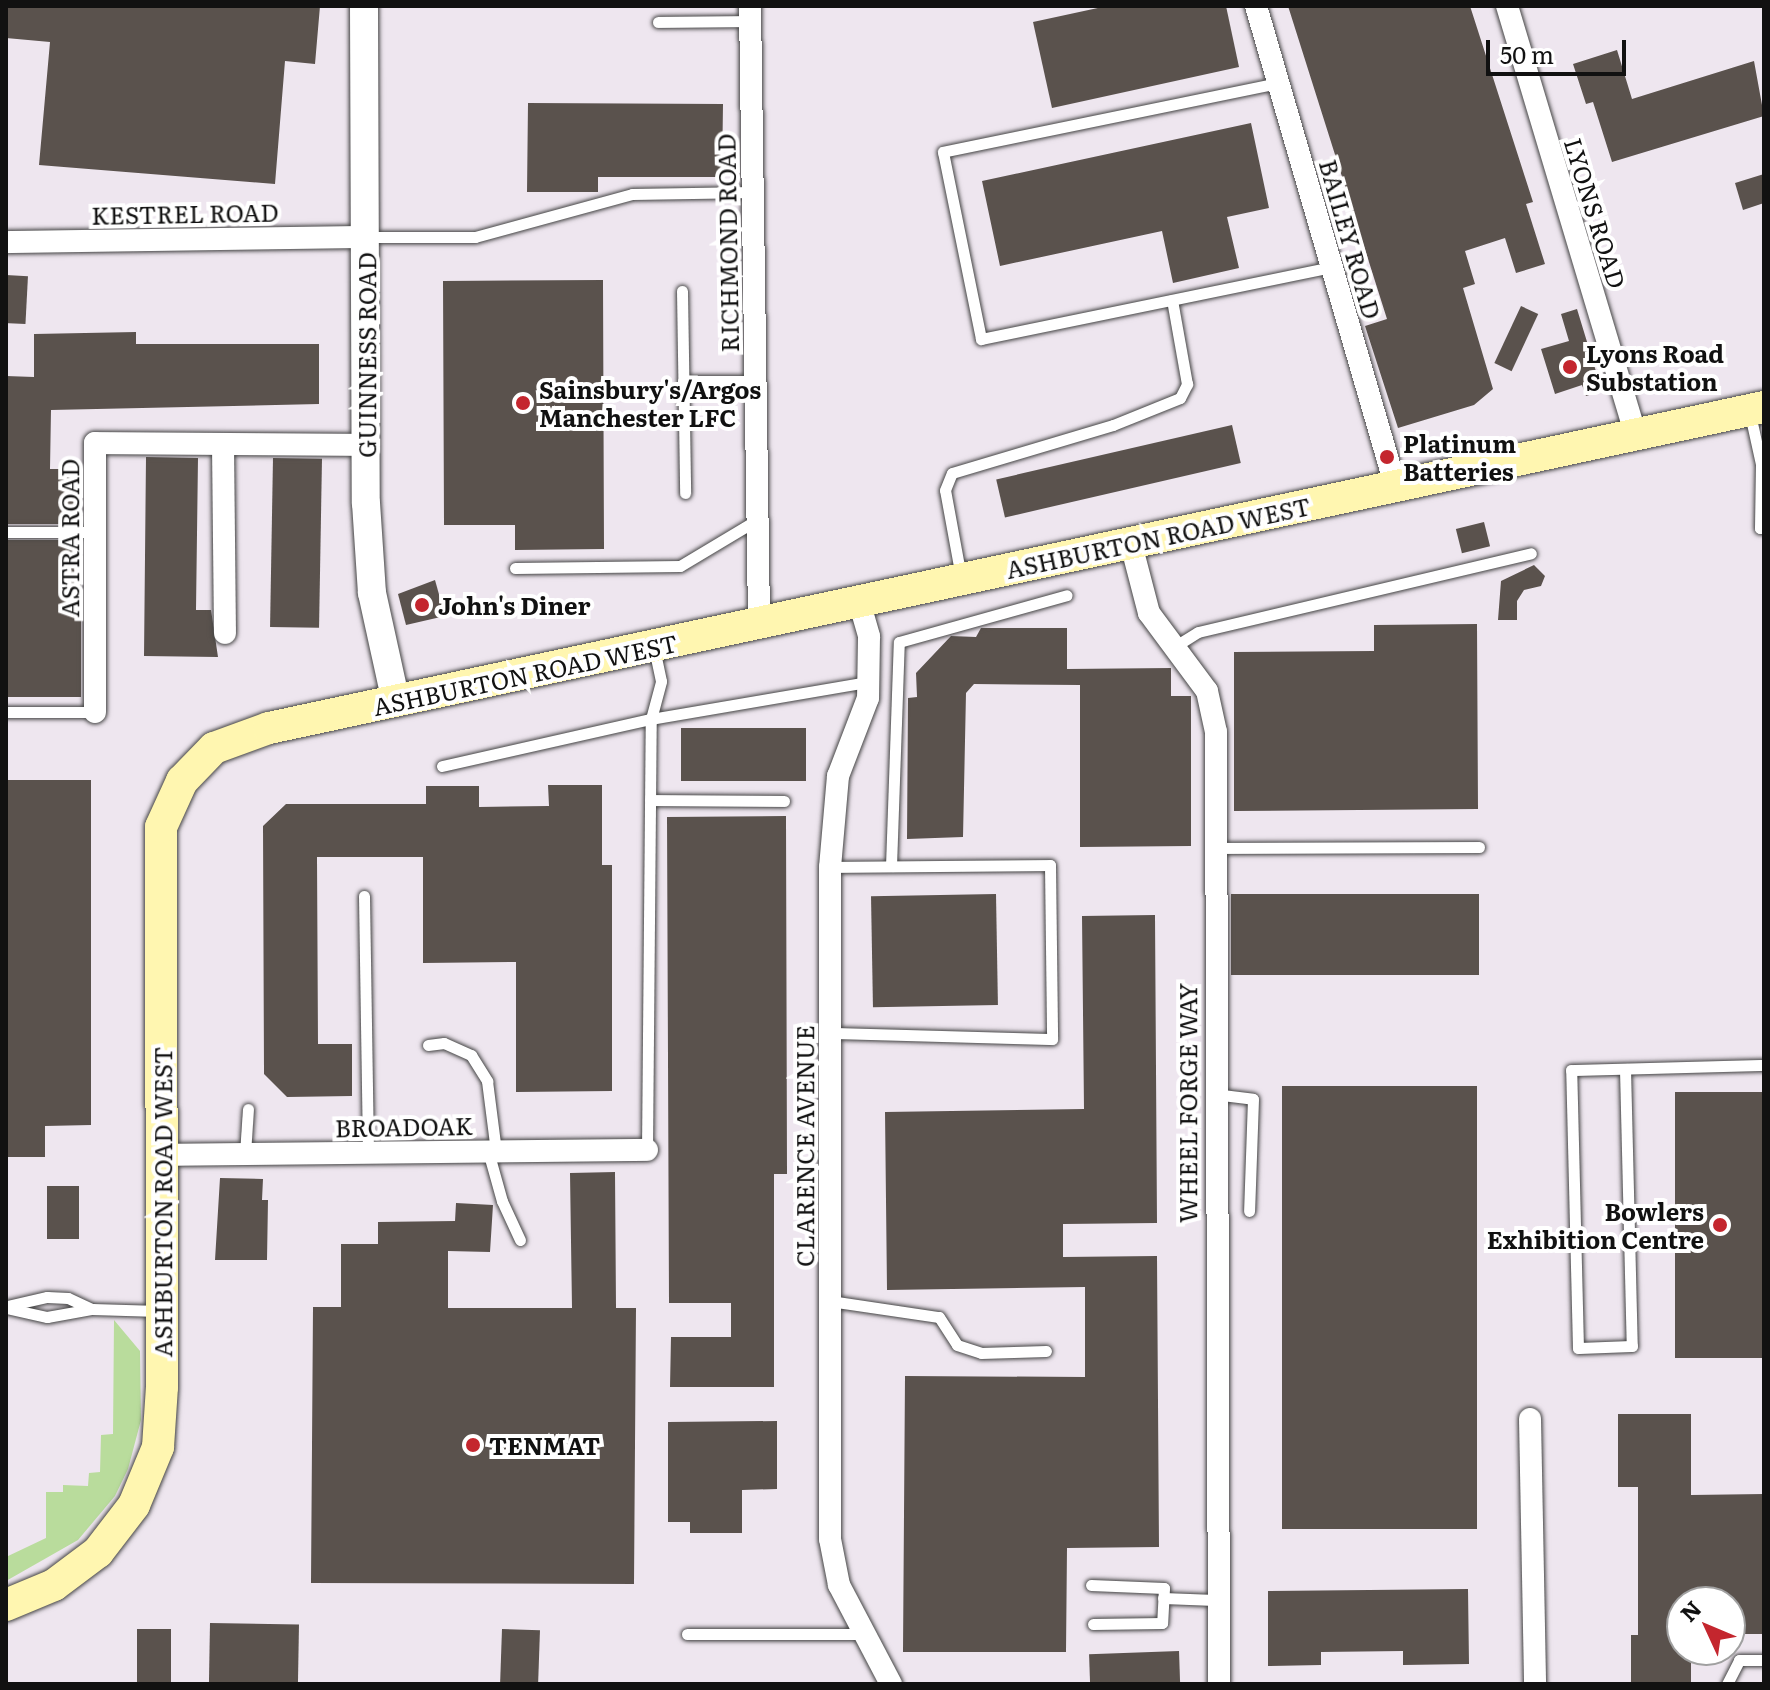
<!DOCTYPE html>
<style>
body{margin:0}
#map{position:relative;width:1770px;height:1690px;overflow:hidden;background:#fffdf5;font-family:Literata,serif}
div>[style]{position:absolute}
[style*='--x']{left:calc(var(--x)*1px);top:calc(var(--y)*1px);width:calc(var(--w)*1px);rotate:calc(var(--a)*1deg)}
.industrial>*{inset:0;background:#eee6ef}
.forest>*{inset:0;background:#b9dc9c}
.building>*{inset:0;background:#5a524d;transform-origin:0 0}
.roads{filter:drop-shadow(0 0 2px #444) drop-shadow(0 0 2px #444)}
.service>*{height:11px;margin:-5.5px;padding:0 5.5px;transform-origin:5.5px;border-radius:5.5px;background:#fff}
.minor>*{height:22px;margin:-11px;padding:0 11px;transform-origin:11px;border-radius:11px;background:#fff}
.tertiary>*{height:28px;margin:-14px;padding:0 14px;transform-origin:14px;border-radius:14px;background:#fff}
.secondary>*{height:32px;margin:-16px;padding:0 16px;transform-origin:16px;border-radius:16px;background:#fff6b0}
.dots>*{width:22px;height:22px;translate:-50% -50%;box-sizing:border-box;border:4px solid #fff;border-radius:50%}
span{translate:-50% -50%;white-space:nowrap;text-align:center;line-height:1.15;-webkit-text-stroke:8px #fff;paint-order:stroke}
.street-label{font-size:24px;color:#111}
.poi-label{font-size:24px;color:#111;font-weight:700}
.left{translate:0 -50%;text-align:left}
.right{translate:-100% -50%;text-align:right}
.frame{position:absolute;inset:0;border:8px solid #111;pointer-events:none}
.north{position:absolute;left:1666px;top:1586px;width:80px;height:80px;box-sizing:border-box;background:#fff;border:2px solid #a0a0a0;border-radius:50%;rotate:314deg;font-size:22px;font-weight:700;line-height:32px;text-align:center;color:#111}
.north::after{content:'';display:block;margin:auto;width:28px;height:36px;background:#c4262e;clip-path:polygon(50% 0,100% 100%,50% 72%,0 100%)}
.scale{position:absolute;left:1486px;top:40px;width:140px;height:36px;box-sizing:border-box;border:4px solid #111;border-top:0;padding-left:10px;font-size:24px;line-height:28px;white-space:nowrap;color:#111;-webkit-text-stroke:6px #fff;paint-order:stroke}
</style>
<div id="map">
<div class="industrial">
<div style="clip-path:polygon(evenodd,6px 6px,1764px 6px,1764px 1684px,6px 1684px,6px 6px,1682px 1602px,1730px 1602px,1730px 1650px,1682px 1650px,1682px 1602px)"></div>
</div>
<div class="forest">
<div style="clip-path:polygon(114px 1320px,140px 1351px,141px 1420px,128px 1469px,115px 1496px,78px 1540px,6px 1581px,6px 1557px,46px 1538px,46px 1492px,63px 1492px,63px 1485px,88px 1486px,89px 1473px,100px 1472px,101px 1435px,113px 1434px)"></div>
</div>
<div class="building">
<div style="clip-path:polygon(6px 6px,320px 6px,315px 64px,285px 61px,275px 184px,39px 165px,50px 42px,6px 38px)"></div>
<div style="clip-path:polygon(1107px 6px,1226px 6px,1239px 67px,1052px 108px,1033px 22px)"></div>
<div style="clip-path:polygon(1288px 6px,1470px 6px,1533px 202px,1526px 204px,1545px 264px,1516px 273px,1505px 238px,1465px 251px,1475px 284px,1463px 288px,1493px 389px,1474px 405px,1398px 428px,1365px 326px,1387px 319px)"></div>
<div style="clip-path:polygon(1617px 50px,1632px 99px,1754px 61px,1764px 116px,1612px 162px,1593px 102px,1586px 104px,1573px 64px)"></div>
<div style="clip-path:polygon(528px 103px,723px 104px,722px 177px,598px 177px,598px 192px,527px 192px)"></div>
<div style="clip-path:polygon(1251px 123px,1269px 208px,1227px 217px,1239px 268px,1173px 283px,1162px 231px,1000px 266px,982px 181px)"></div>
<div style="clip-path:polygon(1764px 174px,1764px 203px,1743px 210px,1735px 183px)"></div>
<div style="left:6px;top:275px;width:22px;height:48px;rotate:3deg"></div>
<div style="clip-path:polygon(603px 280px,604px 549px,515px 550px,515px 525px,444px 525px,443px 281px)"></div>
<div style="left:1521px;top:306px;width:19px;height:63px;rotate:25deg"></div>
<div style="clip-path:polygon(1577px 309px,1602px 391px,1586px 396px,1582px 385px,1555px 394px,1541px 349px,1569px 341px,1561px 314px)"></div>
<div style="clip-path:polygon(136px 332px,136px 344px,319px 344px,319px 404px,51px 410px,50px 469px,81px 469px,81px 524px,6px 524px,6px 376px,34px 377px,34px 334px)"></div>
<div style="left:1232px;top:425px;width:39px;height:242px;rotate:77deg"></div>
<div style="clip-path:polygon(146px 457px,198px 458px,196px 610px,211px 610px,218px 657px,144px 656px)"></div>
<div style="left:273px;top:458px;width:49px;height:169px;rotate:1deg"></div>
<div style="left:1484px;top:522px;width:25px;height:29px;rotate:76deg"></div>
<div style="left:6px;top:540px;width:75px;height:157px"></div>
<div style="clip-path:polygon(1534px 565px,1545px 576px,1541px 586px,1524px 590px,1517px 601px,1517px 620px,1498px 620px,1501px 581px)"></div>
<div style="clip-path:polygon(435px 580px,445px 616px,406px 625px,398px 594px)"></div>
<div style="clip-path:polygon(1477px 624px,1478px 809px,1234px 811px,1234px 652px,1374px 651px,1374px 625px)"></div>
<div style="clip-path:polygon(981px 628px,1067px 628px,1067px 669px,1171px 668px,1171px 696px,1191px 696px,1191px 846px,1080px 847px,1080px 685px,974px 684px,966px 693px,963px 837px,907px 839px,908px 698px,917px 697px,916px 673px,951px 636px,976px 637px)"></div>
<div style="left:681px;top:728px;width:125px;height:53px"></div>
<div style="clip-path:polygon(6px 780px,91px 780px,91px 1125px,45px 1126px,45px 1157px,6px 1157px)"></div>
<div style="clip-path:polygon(548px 785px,602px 785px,602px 865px,612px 865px,612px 1091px,516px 1092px,516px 962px,423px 963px,423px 857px,317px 857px,318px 1044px,352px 1044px,352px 1096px,287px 1097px,264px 1074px,263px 826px,286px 804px,426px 804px,426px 786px,479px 786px,479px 807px,549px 806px)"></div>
<div style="clip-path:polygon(786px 816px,787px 1174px,774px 1174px,774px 1387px,670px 1387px,671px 1337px,731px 1337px,731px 1303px,669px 1303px,667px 817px)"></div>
<div style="left:996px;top:894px;width:111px;height:125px;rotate:89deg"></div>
<div style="left:1231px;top:894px;width:248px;height:81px"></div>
<div style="clip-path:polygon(1155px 915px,1157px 1223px,1063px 1224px,1063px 1257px,1157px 1256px,1159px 1547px,1067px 1548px,1066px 1652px,903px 1652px,905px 1376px,1085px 1377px,1085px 1287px,887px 1290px,885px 1112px,1084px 1109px,1082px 916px)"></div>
<div style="left:1477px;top:1086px;width:443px;height:195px;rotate:90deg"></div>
<div style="left:1764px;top:1092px;width:266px;height:89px;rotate:90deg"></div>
<div style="clip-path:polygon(615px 1172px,616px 1308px,636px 1308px,634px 1584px,311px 1583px,313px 1307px,341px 1307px,341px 1244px,378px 1244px,378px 1222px,455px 1221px,456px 1203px,493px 1205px,490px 1252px,448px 1251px,448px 1308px,572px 1308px,570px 1173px)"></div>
<div style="clip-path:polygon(220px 1178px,263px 1179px,262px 1200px,268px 1200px,267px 1260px,215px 1260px)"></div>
<div style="left:47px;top:1186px;width:32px;height:53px"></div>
<div style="clip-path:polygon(1618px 1414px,1691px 1414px,1691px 1495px,1764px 1494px,1764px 1634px,1730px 1634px,1730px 1602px,1682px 1602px,1682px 1650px,1691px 1650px,1691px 1684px,1631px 1684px,1631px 1635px,1638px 1635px,1638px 1487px,1618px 1487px)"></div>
<div style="clip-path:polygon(777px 1421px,777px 1489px,742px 1490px,742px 1533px,690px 1533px,690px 1522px,668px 1522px,668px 1422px)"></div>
<div style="clip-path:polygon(1468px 1589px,1469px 1664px,1403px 1665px,1403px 1651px,1321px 1652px,1321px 1665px,1268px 1666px,1268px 1591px)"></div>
<div style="left:210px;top:1623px;width:89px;height:61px;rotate:1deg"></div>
<div style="left:137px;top:1629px;width:34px;height:55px"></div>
<div style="left:502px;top:1629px;width:38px;height:55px;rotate:2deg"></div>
<div style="left:1179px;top:1651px;width:33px;height:90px;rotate:88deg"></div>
</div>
<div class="roads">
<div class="service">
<div style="--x:658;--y:22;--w:92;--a:-0.6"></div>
<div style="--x:1278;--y:83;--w:342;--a:168.4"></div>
<div style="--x:943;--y:152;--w:191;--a:78.5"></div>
<div style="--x:981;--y:339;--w:358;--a:-11.6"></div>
<div style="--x:366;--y:237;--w:109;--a:0"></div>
<div style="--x:475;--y:237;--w:163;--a:-15.3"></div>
<div style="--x:632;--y:194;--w:121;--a:-0.9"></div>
<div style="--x:682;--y:291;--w:202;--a:89.1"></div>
<div style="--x:683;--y:381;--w:72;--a:0"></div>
<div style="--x:1750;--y:414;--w:51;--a:77.6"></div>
<div style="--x:1761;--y:464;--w:64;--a:90.9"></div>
<div style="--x:1760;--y:528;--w:4;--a:0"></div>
<div style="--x:6;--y:532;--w:89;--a:0"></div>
<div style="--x:515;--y:568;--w:165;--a:-0.7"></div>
<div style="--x:680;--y:566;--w:90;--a:-30.9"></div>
<div style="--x:961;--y:577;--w:88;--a:-100.4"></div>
<div style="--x:945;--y:490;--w:18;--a:-68"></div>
<div style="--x:952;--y:473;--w:168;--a:-16.6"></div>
<div style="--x:1113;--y:425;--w:72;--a:-21.9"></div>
<div style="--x:1180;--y:398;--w:16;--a:-63"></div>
<div style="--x:1187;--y:384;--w:85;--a:-100.1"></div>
<div style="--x:1174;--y:647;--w:28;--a:-32"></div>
<div style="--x:1198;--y:632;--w:342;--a:-13.3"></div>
<div style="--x:6;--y:712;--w:89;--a:0"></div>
<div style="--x:442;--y:766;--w:214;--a:-12.7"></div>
<div style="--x:651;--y:719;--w:39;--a:-75"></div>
<div style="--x:661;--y:681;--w:34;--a:-102"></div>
<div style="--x:650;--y:800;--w:134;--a:0.4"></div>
<div style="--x:1213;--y:848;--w:266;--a:-0.2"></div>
<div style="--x:891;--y:866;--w:224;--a:-88"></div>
<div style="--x:899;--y:642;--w:174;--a:-15.6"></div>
<div style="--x:830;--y:867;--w:220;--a:-0.5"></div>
<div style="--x:1050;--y:865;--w:174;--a:89.3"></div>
<div style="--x:1052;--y:1039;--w:221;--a:-178.4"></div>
<div style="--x:364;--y:896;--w:256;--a:89.1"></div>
<div style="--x:428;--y:1045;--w:16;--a:-7"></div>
<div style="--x:444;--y:1043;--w:30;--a:24"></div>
<div style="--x:471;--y:1055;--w:31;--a:58"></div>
<div style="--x:487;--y:1081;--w:71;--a:82.7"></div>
<div style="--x:1625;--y:1069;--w:277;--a:88.6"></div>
<div style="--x:1632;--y:1346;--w:54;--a:177.9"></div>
<div style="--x:1578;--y:1348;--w:278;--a:-91.4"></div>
<div style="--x:1571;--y:1070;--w:193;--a:-1.5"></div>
<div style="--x:1214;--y:1094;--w:39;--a:7"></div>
<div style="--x:1253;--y:1099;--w:112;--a:92"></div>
<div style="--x:647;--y:1150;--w:431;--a:-89.5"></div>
<div style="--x:651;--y:719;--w:219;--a:-9.7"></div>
<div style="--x:488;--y:1151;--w:52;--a:74.4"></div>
<div style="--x:502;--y:1201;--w:43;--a:65.2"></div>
<div style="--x:245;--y:1154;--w:45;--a:-86.2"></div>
<div style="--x:830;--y:1301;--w:110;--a:8.4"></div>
<div style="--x:939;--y:1317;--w:33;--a:57"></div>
<div style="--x:957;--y:1345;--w:25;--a:18"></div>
<div style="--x:981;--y:1353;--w:65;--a:-1.8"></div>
<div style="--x:7;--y:1306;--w:41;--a:-12.7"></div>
<div style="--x:47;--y:1297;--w:21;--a:3"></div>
<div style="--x:68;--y:1298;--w:26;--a:25"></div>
<div style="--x:6;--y:1308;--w:42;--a:12.4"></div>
<div style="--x:47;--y:1317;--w:46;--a:-10.1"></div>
<div style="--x:92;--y:1309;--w:67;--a:1.7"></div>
<div style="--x:1091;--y:1585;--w:73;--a:2.4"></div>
<div style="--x:1164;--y:1588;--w:35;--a:93"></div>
<div style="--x:1162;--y:1623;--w:69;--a:179.2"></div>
<div style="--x:1163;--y:1598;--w:52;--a:2.2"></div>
<div style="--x:687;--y:1634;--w:179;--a:0"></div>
<div style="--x:1727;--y:1684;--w:27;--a:-63"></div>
<div style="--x:1739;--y:1660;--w:25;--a:0"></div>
</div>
<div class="minor">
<div style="--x:750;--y:6;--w:617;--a:89.16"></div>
<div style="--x:1256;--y:6;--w:500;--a:73.8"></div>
<div style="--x:1507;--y:6;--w:447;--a:73.3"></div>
<div style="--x:6;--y:242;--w:360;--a:-0.8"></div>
<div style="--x:223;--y:444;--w:189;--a:89.4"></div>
<div style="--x:1131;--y:544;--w:71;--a:75.4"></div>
<div style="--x:1149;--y:613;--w:97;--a:53.4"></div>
<div style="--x:1207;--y:691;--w:42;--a:77.6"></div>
<div style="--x:1216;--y:732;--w:952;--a:89.82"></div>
<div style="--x:859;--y:601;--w:37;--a:74"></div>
<div style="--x:869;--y:637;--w:61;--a:90.9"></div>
<div style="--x:868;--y:698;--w:84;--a:111"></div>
<div style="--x:838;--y:776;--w:91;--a:95"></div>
<div style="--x:830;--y:867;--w:672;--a:90"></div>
<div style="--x:830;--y:1539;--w:47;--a:78.9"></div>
<div style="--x:839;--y:1585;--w:112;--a:62.3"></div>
<div style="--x:95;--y:712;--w:269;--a:-90"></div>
<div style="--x:95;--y:443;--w:271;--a:0.4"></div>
<div style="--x:162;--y:1155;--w:485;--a:-0.6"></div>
<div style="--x:1530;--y:1419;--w:265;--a:88.9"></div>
</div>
<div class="tertiary">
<div style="--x:364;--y:6;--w:497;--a:89.8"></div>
<div style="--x:366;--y:503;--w:90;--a:86.2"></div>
<div style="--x:372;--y:593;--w:112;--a:77.6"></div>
</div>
<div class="secondary">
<div style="--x:6;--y:1605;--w:52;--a:-22.6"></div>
<div style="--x:54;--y:1585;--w:55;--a:-36.9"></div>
<div style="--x:98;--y:1552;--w:59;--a:-52.5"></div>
<div style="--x:134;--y:1505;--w:63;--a:-67.5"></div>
<div style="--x:158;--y:1447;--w:60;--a:-86.2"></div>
<div style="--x:162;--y:1387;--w:560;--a:-90.1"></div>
<div style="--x:161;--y:827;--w:51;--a:-65.5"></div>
<div style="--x:182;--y:781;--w:46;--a:-45.9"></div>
<div style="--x:214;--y:748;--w:59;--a:-20"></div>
<div style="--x:269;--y:728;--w:1529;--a:-12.12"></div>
</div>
</div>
<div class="dots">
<div style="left:1570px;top:367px;background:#c4262e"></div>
<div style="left:523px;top:403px;background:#c4262e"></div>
<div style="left:1387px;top:457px;background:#c4262e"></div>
<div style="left:422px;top:605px;background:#c4262e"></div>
<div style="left:1720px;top:1225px;background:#c4262e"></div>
<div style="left:473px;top:1445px;background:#c4262e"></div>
</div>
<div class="street-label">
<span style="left:185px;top:213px;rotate:-1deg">KESTREL ROAD</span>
<span style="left:1596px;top:213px;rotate:73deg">LYONS ROAD</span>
<span style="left:1351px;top:239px;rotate:74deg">BAILEY ROAD</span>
<span style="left:727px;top:243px;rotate:-91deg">RICHMOND ROAD</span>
<span style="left:366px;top:355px;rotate:-90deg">GUINNESS ROAD</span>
<span style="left:1158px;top:537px;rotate:-12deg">ASHBURTON ROAD WEST</span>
<span style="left:69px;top:538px;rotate:-90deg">ASTRA ROAD</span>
<span style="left:525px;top:674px;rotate:-12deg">ASHBURTON ROAD WEST</span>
<span style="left:1187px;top:1103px;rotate:-90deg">WHEEL FORGE WAY</span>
<span style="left:404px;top:1126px;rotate:-1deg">BROADOAK</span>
<span style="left:804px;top:1146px;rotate:-90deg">CLARENCE AVENUE</span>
<span style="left:162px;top:1202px;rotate:-90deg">ASHBURTON ROAD WEST</span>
</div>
<div class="poi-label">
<span class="left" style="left:1586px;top:367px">Lyons Road<br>Substation</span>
<span class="left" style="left:539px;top:403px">Sainsbury's/Argos<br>Manchester LFC</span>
<span class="left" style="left:1403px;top:457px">Platinum<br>Batteries</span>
<span class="left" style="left:438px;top:605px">John's Diner</span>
<span class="right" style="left:1704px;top:1225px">Bowlers<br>Exhibition Centre</span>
<span class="left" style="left:489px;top:1445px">TENMAT</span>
</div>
<div class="frame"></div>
<div class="north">N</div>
<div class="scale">50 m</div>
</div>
